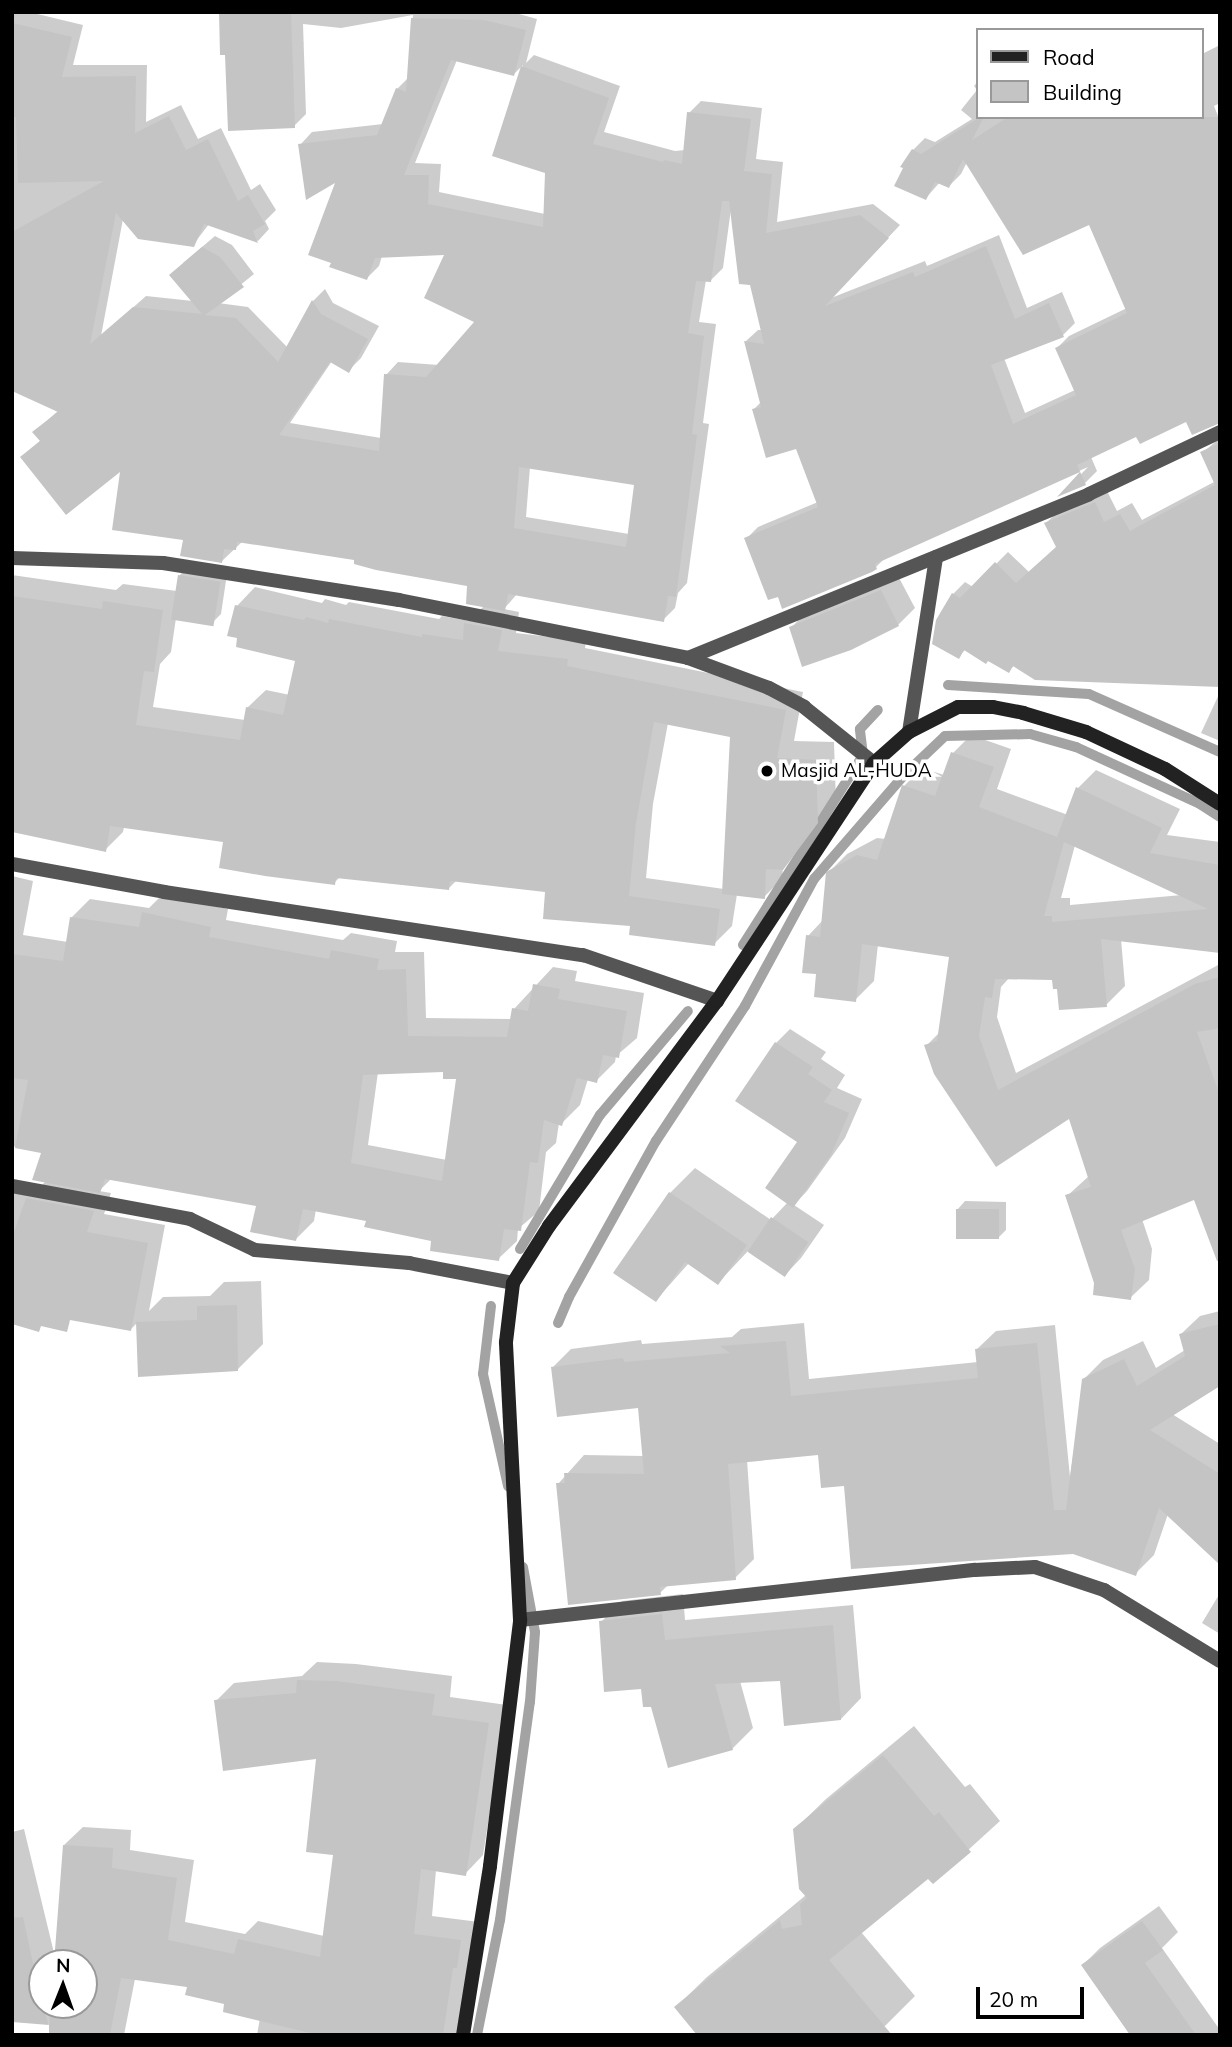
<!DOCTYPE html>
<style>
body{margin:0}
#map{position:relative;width:1232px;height:2047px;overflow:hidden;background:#fff;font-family:Mulish,sans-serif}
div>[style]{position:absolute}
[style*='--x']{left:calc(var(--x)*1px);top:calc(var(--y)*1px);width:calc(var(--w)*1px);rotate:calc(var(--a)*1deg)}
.shadow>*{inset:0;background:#0003}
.stream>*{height:10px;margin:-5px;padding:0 5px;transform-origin:5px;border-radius:5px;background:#a3a3a3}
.building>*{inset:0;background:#c4c4c4;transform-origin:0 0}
.street>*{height:14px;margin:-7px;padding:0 7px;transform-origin:7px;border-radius:7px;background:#555}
.secondary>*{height:14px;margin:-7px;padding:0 7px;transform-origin:7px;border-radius:7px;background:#222}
.dots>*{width:19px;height:19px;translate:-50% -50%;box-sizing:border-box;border:4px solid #fff;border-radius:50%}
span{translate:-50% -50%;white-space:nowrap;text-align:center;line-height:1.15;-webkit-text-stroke:7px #fff;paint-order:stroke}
.poi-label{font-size:19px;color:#000}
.left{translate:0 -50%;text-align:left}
.frame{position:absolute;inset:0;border:14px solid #000;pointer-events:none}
.legend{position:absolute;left:976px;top:28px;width:228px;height:91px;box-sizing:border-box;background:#fff;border:2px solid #999;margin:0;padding:9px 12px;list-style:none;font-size:21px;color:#000}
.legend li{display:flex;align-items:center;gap:14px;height:35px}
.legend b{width:35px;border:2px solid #999}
.north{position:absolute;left:28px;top:1949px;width:70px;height:70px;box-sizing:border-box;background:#fff;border:2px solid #999;border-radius:50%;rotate:1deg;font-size:19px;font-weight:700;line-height:28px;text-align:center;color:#000}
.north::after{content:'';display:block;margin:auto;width:24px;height:32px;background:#000;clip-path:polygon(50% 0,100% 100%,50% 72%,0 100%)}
.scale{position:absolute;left:976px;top:1987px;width:108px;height:32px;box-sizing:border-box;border:4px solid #000;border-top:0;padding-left:9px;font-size:21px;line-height:24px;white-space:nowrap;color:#000;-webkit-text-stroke:5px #fff;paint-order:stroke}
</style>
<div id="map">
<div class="shadow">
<div style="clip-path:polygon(evenodd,12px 12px,29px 12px,83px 25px,73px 65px,147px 65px,146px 122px,181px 105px,198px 139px,221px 128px,251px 190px,260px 184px,276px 210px,265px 221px,269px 229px,258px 241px,209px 224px,193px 245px,123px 219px,101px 336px,146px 296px,193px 301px,183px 263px,215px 236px,232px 245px,254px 274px,218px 303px,248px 307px,288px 348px,313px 301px,325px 289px,333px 303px,379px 326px,361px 358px,349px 370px,332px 361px,290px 423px,381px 438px,386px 375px,398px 362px,439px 365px,477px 321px,447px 253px,382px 256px,379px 266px,367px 278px,339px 179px,300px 145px,312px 132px,383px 124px,397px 89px,409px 77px,413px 15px,341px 28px,303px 24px,306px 114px,294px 126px,226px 53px,221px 12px,512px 12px,537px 19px,526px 63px,534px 55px,620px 86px,604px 132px,675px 151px,685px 150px,689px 113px,701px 101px,762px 108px,756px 159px,783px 162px,777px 222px,873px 204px,900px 225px,831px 298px,925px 261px,927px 266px,999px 235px,1027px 308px,1062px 292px,1075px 323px,1063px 335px,1004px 358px,1025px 413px,1075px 390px,1057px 348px,1069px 336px,1127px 308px,1090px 223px,967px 162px,961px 174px,949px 186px,940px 182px,926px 198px,913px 150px,925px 138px,935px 142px,972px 119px,961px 110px,977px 90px,974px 86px,978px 81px,978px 117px,1202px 117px,1202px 54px,1220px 45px,1220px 103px,1214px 106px,1220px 121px,1187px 420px,1137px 434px,1091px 457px,1097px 471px,1084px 484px,1064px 492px,1088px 467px,886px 557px,876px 567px,779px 595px,746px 539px,758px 527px,818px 502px,797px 446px,754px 409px,761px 402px,746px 341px,758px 330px,763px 330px,731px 209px,723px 268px,711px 280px,706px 280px,699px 322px,716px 324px,703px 423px,709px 424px,687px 583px,678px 593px,675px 608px,663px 620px,517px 594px,504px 609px,519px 612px,516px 633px,586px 641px,585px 648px,803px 692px,794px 741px,834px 742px,836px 803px,783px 867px,782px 879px,764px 897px,737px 894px,732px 926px,714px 944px,632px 924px,547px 890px,457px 880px,449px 888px,340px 877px,334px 883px,225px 840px,124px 827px,123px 832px,105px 850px,12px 831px,12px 575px,116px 590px,123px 584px,177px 591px,179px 576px,187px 568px,227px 574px,221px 614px,213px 622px,176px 618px,171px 652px,160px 664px,153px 707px,245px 720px,247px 708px,266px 690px,290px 695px,297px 659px,237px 606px,255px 587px,322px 603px,325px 599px,346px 605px,349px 602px,439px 619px,442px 616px,469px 621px,484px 606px,469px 584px,356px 559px,243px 541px,222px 561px,185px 538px,122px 468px,22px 457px,41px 440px,34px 432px,59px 410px,12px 389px,12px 12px,457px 60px,514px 74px,523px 65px,494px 155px,547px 171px,545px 214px,439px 192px,441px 164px,415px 163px,457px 60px,12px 12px,530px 467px,636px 484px,629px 534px,526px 517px,530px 467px,12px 12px,668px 723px,732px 736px,724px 889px,646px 878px,653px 804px,668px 723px)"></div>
<div style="clip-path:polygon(1220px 438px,1220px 686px,1015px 665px,1008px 671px,966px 649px,958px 657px,953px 594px,965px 582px,973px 587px,1008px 552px,1029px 572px,1057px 547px,1046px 523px,1059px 511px,1107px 491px,1117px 511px,1132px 503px,1142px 520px,1214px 482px,1202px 453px)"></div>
<div style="clip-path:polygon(897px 574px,915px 608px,898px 625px,850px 649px,791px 628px,807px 611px)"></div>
<div style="clip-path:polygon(1220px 692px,1220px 741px,1201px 733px)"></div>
<div style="clip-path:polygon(evenodd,971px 735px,1011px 749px,997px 789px,1068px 815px,1078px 788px,1096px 770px,1180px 809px,1167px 835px,1220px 842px,1220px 951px,1121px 939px,1125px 986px,1106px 1005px,1058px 987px,1053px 978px,1010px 977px,1001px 987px,997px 1017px,1016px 1073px,1220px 964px,1220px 1252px,1195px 1198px,1142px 1219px,1152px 1249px,1149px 1280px,1130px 1298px,1096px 1283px,1067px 1196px,1089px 1176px,1070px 1116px,996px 1164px,926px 1046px,940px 1032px,951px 955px,878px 944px,874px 981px,855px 1000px,818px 973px,808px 936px,823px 920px,828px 873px,847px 854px,877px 838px,886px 839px,904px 786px,922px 768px,944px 775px,953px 753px,971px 735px,1075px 845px,1182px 895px,1070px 905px,1070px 898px,1061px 898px,1075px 845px)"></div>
<div style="clip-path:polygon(evenodd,12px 876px,33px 881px,23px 935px,68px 942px,72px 917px,90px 899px,149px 908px,162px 895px,228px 909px,226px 920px,343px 940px,351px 933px,397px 941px,395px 952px,424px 952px,426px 1018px,512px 1019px,514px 1009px,553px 967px,577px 971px,575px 981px,644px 993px,637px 1038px,616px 1056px,615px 1062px,596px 1081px,588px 1079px,580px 1105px,561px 1124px,559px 1123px,556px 1143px,546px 1152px,539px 1211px,518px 1229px,517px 1241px,498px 1259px,368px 1220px,316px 1209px,314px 1221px,296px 1239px,258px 1205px,112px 1178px,99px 1191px,111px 1193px,104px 1214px,165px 1225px,149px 1311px,163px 1297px,210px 1296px,224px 1282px,261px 1281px,263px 1344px,238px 1369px,139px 1375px,138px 1322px,131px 1329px,12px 1297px,12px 1182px,37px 1190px,46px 1181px,44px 1151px,12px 1146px,12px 876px,445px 1070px,458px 1077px,447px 1160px,368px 1145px,378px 1072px,445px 1070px)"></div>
<div style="clip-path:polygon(790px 1029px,826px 1052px,821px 1059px,845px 1075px,837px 1088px,862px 1099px,845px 1138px,807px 1191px,794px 1205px,824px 1225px,801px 1258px,785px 1275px,748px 1251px,718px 1283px,689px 1263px,656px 1300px,615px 1272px,670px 1193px,695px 1168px,771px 1220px,788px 1202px,800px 1142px,776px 1043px)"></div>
<div style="clip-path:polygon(965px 1201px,1006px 1202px,1006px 1230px,998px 1238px,957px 1210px)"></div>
<div style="clip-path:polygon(1220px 1311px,1220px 1384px,1172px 1414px,1220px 1444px,1220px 1563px,1168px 1514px,1154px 1555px,1135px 1574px,1073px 1552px,845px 1484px,820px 1453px,747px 1460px,754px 1559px,735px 1578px,669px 1584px,660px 1593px,558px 1484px,584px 1455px,644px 1456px,639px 1406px,552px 1368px,571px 1349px,641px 1340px,642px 1344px,732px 1337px,741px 1329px,804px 1323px,809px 1379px,978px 1362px,977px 1349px,996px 1331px,1055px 1325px,1070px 1477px,1084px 1379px,1103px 1360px,1143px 1341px,1156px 1368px,1185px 1350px,1181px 1334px,1200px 1316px)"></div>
<div style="clip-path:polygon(1220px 1593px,1220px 1634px,1202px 1623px)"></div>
<div style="clip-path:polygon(683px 1594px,685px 1620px,853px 1605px,861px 1698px,841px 1719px,782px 1679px,740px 1681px,753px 1728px,732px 1749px,652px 1705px,601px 1622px,622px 1601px)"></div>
<div style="clip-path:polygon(evenodd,317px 1662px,356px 1664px,452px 1676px,450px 1697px,507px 1705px,483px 1855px,465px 1874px,436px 1870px,432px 1916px,479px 1922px,460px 2035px,257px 2035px,260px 2018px,189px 1986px,135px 1979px,124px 2035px,51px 2035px,51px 2024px,12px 2020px,12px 1832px,24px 1829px,55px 1957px,64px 1845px,83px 1827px,131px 1830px,130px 1850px,194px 1860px,185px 1922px,245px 1934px,258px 1921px,324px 1936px,335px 1853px,318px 1756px,216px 1701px,234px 1683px,302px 1676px,317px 1662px,42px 1963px,84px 1963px,84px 2005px,42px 2005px,42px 1963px)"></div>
<div style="clip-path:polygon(914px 1726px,965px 1787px,970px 1784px,1000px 1821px,933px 1882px,928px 1876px,861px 1932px,915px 1996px,885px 2026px,676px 2007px,707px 1977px,806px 1895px,795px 1829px,826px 1799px)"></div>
<div style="clip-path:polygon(1159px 1906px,1178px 1932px,1162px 1948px,1220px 2030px,1220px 2035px,1148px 2035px,1083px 1965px,1100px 1948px)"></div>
</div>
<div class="stream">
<div style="--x:948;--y:685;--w:141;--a:3.7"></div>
<div style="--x:1089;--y:694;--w:143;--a:23.9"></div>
<div style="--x:743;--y:945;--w:225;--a:-57.7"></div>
<div style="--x:863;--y:755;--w:26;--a:-97"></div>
<div style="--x:860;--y:729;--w:26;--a:-47"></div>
<div style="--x:520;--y:1249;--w:156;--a:-59.2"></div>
<div style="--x:600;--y:1115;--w:136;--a:-49.8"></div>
<div style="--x:491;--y:1306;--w:68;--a:96.7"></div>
<div style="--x:483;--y:1374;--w:115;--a:77.4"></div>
<div style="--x:558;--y:1323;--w:28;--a:-67"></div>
<div style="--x:569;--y:1297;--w:179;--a:-60.9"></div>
<div style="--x:656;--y:1141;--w:162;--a:-56.6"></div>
<div style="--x:745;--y:1006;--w:145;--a:-61.5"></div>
<div style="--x:814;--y:879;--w:139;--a:-49.1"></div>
<div style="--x:905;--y:774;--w:55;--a:-43.5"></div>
<div style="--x:945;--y:736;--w:85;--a:-1.3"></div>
<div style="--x:1030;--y:734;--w:48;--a:15.8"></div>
<div style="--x:1076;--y:747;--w:136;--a:24.7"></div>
<div style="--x:1200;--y:804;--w:24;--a:33"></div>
<div style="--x:477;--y:2035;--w:117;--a:-78.7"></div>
<div style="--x:500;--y:1920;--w:220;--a:-82.2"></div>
<div style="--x:530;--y:1702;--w:70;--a:-85.9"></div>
<div style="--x:535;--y:1632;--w:66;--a:-100.5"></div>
</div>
<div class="building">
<div style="clip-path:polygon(219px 12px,291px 12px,295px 128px,228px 131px,225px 55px,220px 55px)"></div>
<div style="clip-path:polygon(evenodd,411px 18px,484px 20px,526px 30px,514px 76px,451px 60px,404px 175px,429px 175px,428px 204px,543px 227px,545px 173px,492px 156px,521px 66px,609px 98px,593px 144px,663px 162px,664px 160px,682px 164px,687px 112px,751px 119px,744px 171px,772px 174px,766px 233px,860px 215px,889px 238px,825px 306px,913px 272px,915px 277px,986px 246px,1015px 319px,1049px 303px,1064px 337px,991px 365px,1013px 424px,1076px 395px,1055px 348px,1127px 313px,1089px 225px,1023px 255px,963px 159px,949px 188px,935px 182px,926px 200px,894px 186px,903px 168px,900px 167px,912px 149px,921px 154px,980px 117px,984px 117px,972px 140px,1008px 117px,1220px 117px,1220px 423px,1192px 435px,1186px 422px,1140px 444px,1136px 437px,1077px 465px,1086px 485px,1057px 497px,1080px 472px,875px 564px,877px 569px,872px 572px,782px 609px,778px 597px,768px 600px,744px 538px,818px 507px,796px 449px,766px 458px,752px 409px,761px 407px,744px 341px,764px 344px,750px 285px,739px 284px,729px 201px,722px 201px,711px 282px,696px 281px,688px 333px,704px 336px,692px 434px,697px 435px,676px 597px,668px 596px,664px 622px,508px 594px,505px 611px,466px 604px,467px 586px,376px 570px,354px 564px,354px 560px,237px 542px,236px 550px,224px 549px,222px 563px,180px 556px,183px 540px,112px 530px,120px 472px,66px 515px,20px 457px,40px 441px,32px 432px,58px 412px,12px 391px,12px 232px,104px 181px,18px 183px,16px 117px,12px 117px,12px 23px,72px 37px,62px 77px,136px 76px,135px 133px,169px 116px,186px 150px,208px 139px,238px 201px,248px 195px,265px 224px,253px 231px,258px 243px,204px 224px,194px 247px,138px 239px,116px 213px,90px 344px,133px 307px,202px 314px,169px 275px,202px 247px,220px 257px,244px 287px,205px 315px,236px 318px,278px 362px,312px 300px,321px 314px,368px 339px,349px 373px,330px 362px,279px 435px,379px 451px,384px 374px,426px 377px,474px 322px,424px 298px,444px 255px,375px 258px,367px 280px,329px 267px,331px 263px,308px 255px,335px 183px,306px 200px,298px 144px,377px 135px,396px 88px,406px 92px,411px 18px,519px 467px,634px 485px,626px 547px,514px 528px,519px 467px)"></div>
<div style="clip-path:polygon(1220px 443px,1220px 687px,1035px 680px,1013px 666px,1009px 673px,988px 661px,986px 664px,964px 650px,959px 659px,932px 644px,936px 620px,952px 593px,960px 598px,995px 562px,1016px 583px,1056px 547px,1044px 523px,1095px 502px,1104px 522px,1120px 514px,1130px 531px,1215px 485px,1200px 452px)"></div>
<div style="left:178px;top:575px;width:43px;height:45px;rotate:9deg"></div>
<div style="clip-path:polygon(881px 590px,899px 626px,851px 650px,802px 667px,789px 627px)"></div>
<div style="clip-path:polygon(12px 596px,102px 609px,103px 601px,163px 610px,154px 672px,144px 671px,136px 725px,240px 740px,246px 707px,283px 715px,295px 661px,236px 647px,237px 638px,227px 636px,235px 605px,304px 620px,306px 617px,328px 623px,329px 619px,422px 637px,422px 634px,463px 640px,464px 623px,502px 630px,498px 651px,568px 659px,567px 666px,786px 710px,777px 758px,816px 760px,818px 823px,783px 870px,766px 869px,765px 899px,722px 894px,730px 737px,654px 722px,636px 823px,629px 896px,720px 909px,715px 946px,629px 935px,630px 926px,543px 919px,545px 892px,450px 881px,449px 890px,336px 878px,335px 885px,265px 876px,219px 868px,223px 842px,110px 826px,106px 852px,12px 832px)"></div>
<div style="clip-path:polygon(evenodd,951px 752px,994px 767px,979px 807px,1057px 837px,1076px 787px,1162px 828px,1150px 853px,1220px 865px,1220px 953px,1101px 939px,1107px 1007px,1059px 1010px,1057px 989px,1053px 989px,1052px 980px,995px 979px,992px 998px,985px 997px,979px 1036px,998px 1090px,1195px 984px,1220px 977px,1220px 1028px,1197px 1032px,1220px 1096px,1220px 1260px,1217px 1261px,1194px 1200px,1121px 1230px,1135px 1269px,1131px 1300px,1093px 1295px,1094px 1283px,1065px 1195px,1091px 1187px,1069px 1119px,996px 1167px,934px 1074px,924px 1045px,937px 1041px,949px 957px,862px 944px,856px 1002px,814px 997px,816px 974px,802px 973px,806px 935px,820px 937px,826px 872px,857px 855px,877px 860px,902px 785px,935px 796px,951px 752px,1064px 842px,1084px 851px,1208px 909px,1052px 922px,1052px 916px,1044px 916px,1064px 842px)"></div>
<div style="clip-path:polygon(evenodd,142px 912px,211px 927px,209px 937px,329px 959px,331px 950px,379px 959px,377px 970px,406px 969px,408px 1036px,507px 1037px,512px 1008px,528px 1011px,533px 984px,560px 989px,558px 999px,627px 1011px,619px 1058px,603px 1055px,597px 1083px,577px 1078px,562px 1126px,544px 1120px,538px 1163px,530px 1162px,521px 1231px,504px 1229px,499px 1261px,430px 1251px,431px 1241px,364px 1227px,366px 1221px,303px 1209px,296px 1241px,250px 1232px,256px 1206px,105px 1179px,100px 1193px,32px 1180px,41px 1153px,15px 1148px,28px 1080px,12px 1078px,12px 954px,63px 961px,70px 917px,139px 927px,142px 912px,443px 1072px,443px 1079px,456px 1079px,442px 1181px,351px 1163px,363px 1075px,443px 1072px)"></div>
<div style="clip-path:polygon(775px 1042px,813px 1067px,808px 1074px,832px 1090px,824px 1102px,849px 1113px,831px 1155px,793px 1208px,765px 1188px,797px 1142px,735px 1101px)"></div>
<div style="clip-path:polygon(669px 1192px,747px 1245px,718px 1285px,685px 1262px,656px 1302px,613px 1273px)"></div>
<div style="clip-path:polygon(26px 1198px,94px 1211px,87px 1232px,148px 1243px,131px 1331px,70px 1320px,67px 1332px,41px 1326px,39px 1332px,12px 1324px,12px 1238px)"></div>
<div style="left:956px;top:1209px;width:43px;height:30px"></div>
<div style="left:771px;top:1217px;width:45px;height:42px;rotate:34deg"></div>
<div style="clip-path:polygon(237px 1305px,238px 1371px,138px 1377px,136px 1322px,197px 1320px,197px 1306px)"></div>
<div style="clip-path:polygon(1220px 1324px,1220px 1386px,1150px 1430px,1220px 1474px,1220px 1565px,1159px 1508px,1136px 1576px,1073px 1554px,851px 1569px,844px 1486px,821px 1488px,818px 1455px,728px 1464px,736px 1580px,660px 1587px,661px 1595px,568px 1605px,556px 1483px,565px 1483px,564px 1473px,644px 1474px,638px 1408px,557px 1417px,551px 1367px,623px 1358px,624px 1362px,730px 1353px,720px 1346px,786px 1341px,791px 1396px,978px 1378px,975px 1349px,1037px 1343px,1054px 1510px,1066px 1510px,1082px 1379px,1124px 1359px,1137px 1386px,1185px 1356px,1179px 1334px)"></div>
<div style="clip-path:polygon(662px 1614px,665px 1640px,833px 1625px,841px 1720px,784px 1726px,780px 1681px,715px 1684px,733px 1750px,668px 1768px,651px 1707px,643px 1707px,641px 1689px,604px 1692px,599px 1621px)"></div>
<div style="clip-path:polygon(297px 1680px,336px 1681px,435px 1694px,432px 1715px,489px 1723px,466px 1876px,421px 1869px,414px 1934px,461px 1940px,457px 1968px,453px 1968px,443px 2035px,310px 2033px,223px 2012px,224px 2004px,185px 1995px,187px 1987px,121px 1978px,110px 2035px,49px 2035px,49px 2025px,12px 2022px,12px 1918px,23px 1917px,42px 2005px,49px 2025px,51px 2005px,84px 2005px,84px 1963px,54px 1963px,63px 1845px,113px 1848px,112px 1868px,177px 1878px,168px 1940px,234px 1954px,238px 1939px,320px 1957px,333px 1855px,306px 1852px,316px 1759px,223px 1771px,214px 1700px,296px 1693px)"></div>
<div style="clip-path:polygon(883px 1755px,934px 1816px,939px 1812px,971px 1852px,933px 1884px,928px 1879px,829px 1960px,892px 2035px,697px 2035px,674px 2007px,780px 1920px,782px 1929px,802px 1925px,800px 1904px,807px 1898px,799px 1889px,793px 1829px)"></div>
<div style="clip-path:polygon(1142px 1921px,1163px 1950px,1145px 1963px,1196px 2035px,1130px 2035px,1081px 1965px)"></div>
</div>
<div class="street">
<div style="--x:12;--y:558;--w:151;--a:1.9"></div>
<div style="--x:163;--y:563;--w:239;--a:8.9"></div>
<div style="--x:399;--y:600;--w:295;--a:11.3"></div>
<div style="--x:688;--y:658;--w:86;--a:20.3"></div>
<div style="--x:769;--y:688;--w:40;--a:28"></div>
<div style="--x:804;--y:707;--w:90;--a:38.7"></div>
<div style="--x:688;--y:658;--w:433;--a:-22.2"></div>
<div style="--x:1089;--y:494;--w:145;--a:-25.3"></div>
<div style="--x:909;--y:732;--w:177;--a:-81.2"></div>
<div style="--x:12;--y:864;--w:155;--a:10.4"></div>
<div style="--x:164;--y:892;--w:424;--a:8.6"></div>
<div style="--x:583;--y:955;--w:142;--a:18.9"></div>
<div style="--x:12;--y:1186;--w:181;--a:10.5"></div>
<div style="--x:190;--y:1219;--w:72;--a:25.5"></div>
<div style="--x:255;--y:1250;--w:155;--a:4.8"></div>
<div style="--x:409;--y:1263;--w:106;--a:10.9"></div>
<div style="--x:520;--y:1620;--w:458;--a:-6.3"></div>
<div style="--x:975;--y:1570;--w:60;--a:-2.9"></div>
<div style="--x:1035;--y:1567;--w:73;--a:18.4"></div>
<div style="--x:1104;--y:1590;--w:136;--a:31.5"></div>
</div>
<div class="secondary">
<div style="--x:463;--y:2035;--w:171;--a:-80.9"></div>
<div style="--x:490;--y:1866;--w:248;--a:-83"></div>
<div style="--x:520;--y:1620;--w:278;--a:-92.9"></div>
<div style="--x:506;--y:1342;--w:59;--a:-83.2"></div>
<div style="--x:513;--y:1283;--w:67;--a:-57.7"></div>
<div style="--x:549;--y:1226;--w:281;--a:-53.3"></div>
<div style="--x:717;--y:1001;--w:285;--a:-56.6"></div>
<div style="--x:874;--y:763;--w:47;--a:-41.5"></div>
<div style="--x:909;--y:732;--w:55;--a:-27"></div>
<div style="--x:958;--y:707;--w:35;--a:0"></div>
<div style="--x:993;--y:707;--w:31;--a:11"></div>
<div style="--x:1023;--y:713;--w:66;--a:16.8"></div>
<div style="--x:1086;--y:732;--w:87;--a:25.1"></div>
<div style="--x:1165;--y:769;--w:65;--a:32.5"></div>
</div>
<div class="dots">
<div style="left:767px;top:771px;background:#000"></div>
</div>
<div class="poi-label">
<span class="left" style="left:781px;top:771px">Masjid AL-HUDA</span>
</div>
<div class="frame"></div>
<ul class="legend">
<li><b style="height:9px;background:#222"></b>Road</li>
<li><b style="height:19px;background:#c4c4c4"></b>Building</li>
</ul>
<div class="north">N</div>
<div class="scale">20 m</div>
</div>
